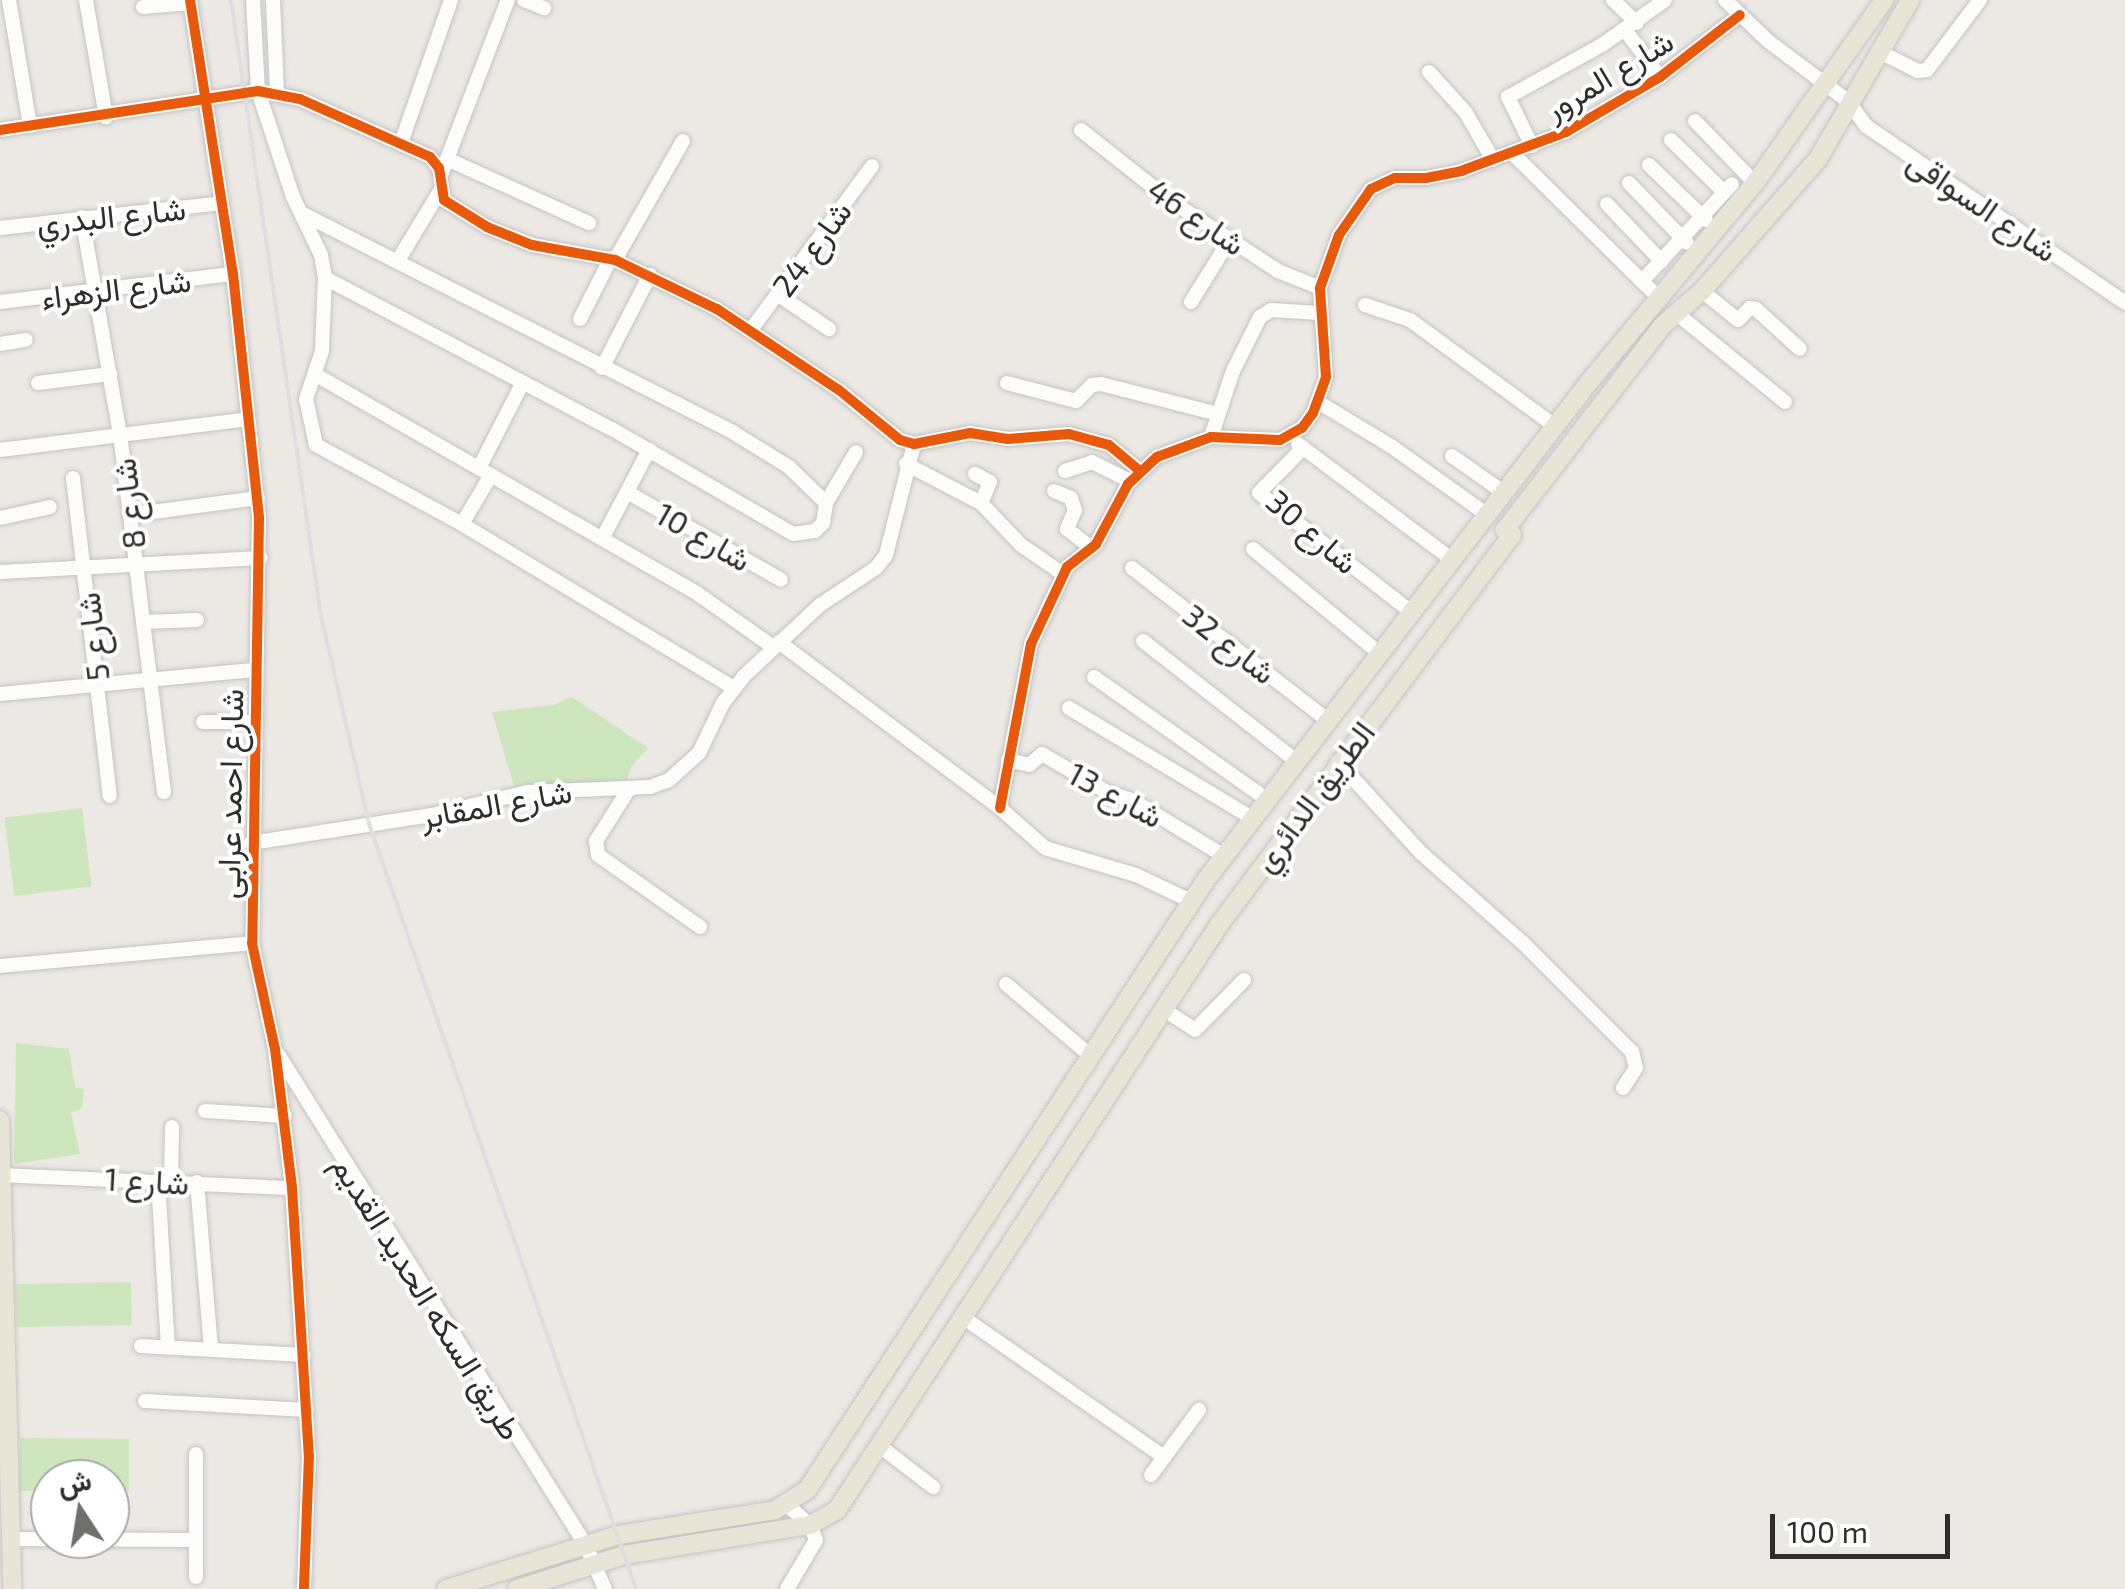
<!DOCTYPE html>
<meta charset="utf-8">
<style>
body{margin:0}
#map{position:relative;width:2125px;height:1589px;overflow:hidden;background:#ece8e4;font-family:"Exo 2",Vazirmatn,sans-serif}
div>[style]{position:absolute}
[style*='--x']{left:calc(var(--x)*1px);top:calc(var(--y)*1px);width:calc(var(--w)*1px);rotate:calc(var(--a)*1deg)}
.green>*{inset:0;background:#cee6be;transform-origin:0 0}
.roads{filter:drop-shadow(0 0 2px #c5c4c5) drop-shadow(0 0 2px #c5c4c5)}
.minor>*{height:14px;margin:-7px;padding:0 7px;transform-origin:7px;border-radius:7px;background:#fcfcfb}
.major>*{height:18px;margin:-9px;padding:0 9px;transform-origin:9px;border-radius:9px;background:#e8e4d6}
.rail>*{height:4px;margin:-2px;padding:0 2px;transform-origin:2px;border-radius:2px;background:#dfdfe1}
.cycleway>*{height:10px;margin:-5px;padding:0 5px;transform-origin:5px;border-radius:5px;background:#e8590c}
span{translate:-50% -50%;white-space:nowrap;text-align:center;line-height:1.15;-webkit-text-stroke:8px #fff;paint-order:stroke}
.street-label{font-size:32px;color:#2e2e2e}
.north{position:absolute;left:30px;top:1459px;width:100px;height:100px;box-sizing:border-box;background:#fff;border:2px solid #ababab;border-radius:50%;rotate:348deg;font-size:28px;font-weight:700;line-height:40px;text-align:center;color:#2e2e2e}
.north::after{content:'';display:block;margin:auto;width:35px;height:45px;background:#706f6e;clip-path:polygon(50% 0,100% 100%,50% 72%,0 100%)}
.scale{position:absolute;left:1770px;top:1514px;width:180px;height:45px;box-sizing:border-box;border:5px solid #2e2e2e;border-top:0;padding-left:12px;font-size:30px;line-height:35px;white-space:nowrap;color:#2e2e2e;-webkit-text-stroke:8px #fff;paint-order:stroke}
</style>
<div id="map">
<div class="green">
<div style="clip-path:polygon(572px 697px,648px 748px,631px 767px,627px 780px,515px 790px,492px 712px,553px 705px)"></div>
<div style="left:82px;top:808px;width:79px;height:78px;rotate:83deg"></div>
<div style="clip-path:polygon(16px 1043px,69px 1049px,75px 1087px,84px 1089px,82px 1109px,71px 1112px,80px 1154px,14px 1164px)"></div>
<div style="left:131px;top:1282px;width:43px;height:115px;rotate:89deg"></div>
<div style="clip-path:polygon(20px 1438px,129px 1439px,129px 1491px,110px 1491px,110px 1479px,50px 1479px,50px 1491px,19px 1491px)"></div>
</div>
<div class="roads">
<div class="minor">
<div style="--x:9;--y:0;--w:128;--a:80.5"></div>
<div style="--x:86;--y:0;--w:119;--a:80.3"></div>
<div style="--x:190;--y:0;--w:277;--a:81.1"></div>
<div style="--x:233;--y:274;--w:245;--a:83.9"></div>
<div style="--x:259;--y:518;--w:425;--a:90.9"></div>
<div style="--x:252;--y:943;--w:108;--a:77.8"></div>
<div style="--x:275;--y:1049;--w:140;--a:83"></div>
<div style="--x:292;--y:1188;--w:269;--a:86.4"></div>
<div style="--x:309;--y:1456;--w:133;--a:92.2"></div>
<div style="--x:253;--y:0;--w:91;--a:86.9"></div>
<div style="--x:258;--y:91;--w:112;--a:71.7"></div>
<div style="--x:293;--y:197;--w:64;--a:64.2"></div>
<div style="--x:321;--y:255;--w:23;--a:80"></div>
<div style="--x:325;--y:278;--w:73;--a:92.4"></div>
<div style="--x:322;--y:351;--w:51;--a:108.4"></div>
<div style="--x:306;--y:399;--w:47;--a:77.7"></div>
<div style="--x:316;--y:445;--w:166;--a:28.4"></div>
<div style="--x:462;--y:524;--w:318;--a:31.1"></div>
<div style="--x:273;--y:0;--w:93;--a:87.5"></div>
<div style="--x:524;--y:0;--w:22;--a:22"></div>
<div style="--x:1613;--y:0;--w:33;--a:44"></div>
<div style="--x:1725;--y:0;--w:59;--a:43.6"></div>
<div style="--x:1768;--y:41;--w:100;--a:36.9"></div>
<div style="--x:1848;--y:101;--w:31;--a:54"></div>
<div style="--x:1866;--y:126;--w:314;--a:34.3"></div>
<div style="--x:143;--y:7;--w:47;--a:-4.9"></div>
<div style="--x:1625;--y:30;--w:59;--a:53.3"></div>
<div style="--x:1878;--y:51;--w:45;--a:26.6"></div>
<div style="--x:1918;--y:71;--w:9;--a:-6"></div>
<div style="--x:1927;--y:70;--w:88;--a:-52.9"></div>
<div style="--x:1429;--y:72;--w:55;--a:47.9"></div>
<div style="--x:1466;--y:113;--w:54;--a:60.1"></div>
<div style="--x:1695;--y:121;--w:86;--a:45.9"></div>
<div style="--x:0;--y:130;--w:261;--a:-8.6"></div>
<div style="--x:258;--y:91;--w:43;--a:10.8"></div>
<div style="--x:300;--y:99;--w:142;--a:24"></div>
<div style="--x:430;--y:157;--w:14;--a:51"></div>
<div style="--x:439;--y:168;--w:32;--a:81"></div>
<div style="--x:444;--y:200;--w:51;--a:32.1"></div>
<div style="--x:487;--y:227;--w:48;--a:21.8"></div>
<div style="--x:532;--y:245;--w:84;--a:10.2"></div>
<div style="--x:615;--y:260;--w:113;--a:25.7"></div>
<div style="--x:717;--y:309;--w:146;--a:33.6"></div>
<div style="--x:839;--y:390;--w:79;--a:39.3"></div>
<div style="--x:900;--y:440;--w:15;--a:16"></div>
<div style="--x:914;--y:444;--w:57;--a:-11.1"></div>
<div style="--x:970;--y:433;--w:38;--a:9"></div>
<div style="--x:1008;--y:439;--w:61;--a:-4.7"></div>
<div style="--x:1069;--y:434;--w:41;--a:15.4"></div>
<div style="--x:1109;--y:445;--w:40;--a:40"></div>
<div style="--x:1081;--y:130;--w:111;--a:38.4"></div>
<div style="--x:1168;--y:199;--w:131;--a:33.2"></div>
<div style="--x:1278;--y:271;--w:45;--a:22"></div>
<div style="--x:1671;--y:140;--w:74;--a:44.5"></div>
<div style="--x:401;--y:143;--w:151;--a:-70.7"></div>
<div style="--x:1532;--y:146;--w:55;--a:-116.1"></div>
<div style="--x:1508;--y:97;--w:107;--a:-29"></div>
<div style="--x:1602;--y:45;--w:77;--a:-35.5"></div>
<div style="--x:1512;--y:153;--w:206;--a:44.6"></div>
<div style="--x:447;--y:159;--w:156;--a:24.3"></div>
<div style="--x:1649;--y:165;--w:79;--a:44"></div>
<div style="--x:441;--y:175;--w:187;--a:-69.1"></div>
<div style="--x:1629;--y:183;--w:83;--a:46"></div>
<div style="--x:1607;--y:204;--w:79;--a:46.5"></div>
<div style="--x:303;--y:214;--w:483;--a:26.9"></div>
<div style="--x:734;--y:433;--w:65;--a:31.7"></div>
<div style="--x:789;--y:467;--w:52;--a:44.2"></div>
<div style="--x:82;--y:217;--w:220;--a:80.1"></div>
<div style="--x:120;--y:434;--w:361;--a:83"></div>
<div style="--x:0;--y:228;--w:223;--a:-6.4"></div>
<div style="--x:615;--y:260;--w:137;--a:-60.3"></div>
<div style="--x:397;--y:262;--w:83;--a:-58.8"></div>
<div style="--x:325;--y:278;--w:324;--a:27.8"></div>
<div style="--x:612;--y:429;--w:209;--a:30.1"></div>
<div style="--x:793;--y:534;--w:22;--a:-8"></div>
<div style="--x:815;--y:531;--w:11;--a:-45"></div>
<div style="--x:823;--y:523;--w:20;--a:-81"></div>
<div style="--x:826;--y:503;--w:59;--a:-59.5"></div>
<div style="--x:1642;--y:281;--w:132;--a:-47.1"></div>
<div style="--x:1702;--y:291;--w:46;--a:38.9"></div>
<div style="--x:1738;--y:320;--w:17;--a:-45"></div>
<div style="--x:1750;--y:308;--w:6;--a:9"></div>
<div style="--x:1756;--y:309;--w:59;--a:42.3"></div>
<div style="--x:777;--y:294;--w:63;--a:33.9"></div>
<div style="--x:0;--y:302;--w:235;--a:-6.9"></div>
<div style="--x:1191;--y:302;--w:74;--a:-58.2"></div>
<div style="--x:1365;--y:305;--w:47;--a:18.4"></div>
<div style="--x:1410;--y:320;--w:180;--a:36.2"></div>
<div style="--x:1675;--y:312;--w:142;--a:39.3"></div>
<div style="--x:580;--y:319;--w:68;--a:-63.1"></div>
<div style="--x:750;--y:331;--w:205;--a:-53.5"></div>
<div style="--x:0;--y:344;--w:26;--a:-9"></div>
<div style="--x:602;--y:368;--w:105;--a:-62.7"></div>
<div style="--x:316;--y:375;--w:440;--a:29.8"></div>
<div style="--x:698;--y:594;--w:92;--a:35.2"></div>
<div style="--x:38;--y:383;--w:73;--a:-7.1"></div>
<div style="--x:1007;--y:383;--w:71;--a:14.6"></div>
<div style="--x:1076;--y:401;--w:23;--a:-45"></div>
<div style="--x:1092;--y:385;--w:9;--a:-6"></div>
<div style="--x:1101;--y:384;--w:121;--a:14.4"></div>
<div style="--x:1318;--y:402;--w:85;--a:31.1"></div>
<div style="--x:1391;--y:446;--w:117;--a:35.6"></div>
<div style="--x:1211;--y:437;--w:70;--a:-71.6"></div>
<div style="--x:1233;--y:371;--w:60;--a:-63.4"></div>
<div style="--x:1260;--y:317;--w:13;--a:-32"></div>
<div style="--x:1271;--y:310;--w:48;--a:3.6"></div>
<div style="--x:1298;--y:444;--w:191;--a:36.9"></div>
<div style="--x:1303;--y:448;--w:63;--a:134.4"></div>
<div style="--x:1259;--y:493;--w:192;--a:38"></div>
<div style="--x:0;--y:450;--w:250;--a:-7.1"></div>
<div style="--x:1452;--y:456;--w:62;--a:35.2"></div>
<div style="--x:906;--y:464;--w:85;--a:27.5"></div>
<div style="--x:981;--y:503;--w:58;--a:46.4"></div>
<div style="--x:1021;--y:545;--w:51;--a:34.6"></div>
<div style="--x:479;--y:468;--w:94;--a:-62.9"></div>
<div style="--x:1065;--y:471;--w:28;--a:-18"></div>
<div style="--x:1092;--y:462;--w:42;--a:26.6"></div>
<div style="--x:975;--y:474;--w:17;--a:28"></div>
<div style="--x:990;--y:482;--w:23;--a:113"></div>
<div style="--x:73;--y:478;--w:320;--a:83.4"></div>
<div style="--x:1054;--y:491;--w:18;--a:22"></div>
<div style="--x:1071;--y:498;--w:13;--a:72"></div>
<div style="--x:1075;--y:510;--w:21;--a:113"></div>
<div style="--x:1067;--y:529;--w:31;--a:38"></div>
<div style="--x:627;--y:492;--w:177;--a:29.7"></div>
<div style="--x:130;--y:515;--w:129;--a:-7.6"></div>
<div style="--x:0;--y:518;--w:51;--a:-12.4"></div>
<div style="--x:462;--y:524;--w:57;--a:-59.4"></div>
<div style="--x:602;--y:539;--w:101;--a:-62.2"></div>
<div style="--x:1253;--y:549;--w:162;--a:39.5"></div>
<div style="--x:1132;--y:568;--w:246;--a:37.9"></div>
<div style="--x:0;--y:572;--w:261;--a:-3.1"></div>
<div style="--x:143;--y:622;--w:54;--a:-2.1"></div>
<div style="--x:1143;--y:641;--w:193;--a:38.1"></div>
<div style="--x:779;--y:642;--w:276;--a:36.9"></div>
<div style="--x:1000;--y:808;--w:60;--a:41.6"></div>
<div style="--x:1045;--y:848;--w:95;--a:16.5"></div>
<div style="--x:1136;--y:875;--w:61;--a:25.3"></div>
<div style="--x:1094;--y:677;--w:211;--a:35.3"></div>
<div style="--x:0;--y:694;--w:257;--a:-5.4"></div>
<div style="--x:1069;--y:708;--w:214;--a:31"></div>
<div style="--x:203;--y:722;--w:52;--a:0"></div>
<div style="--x:1008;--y:760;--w:22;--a:13"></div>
<div style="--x:1029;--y:765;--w:17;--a:-40"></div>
<div style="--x:1042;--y:754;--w:75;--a:30.3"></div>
<div style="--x:1107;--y:792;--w:28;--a:18"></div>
<div style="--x:1134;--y:801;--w:105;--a:31.4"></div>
<div style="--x:1338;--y:762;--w:123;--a:47.6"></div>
<div style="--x:1421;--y:853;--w:135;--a:41.4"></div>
<div style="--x:1522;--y:942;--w:156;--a:45"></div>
<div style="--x:1632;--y:1052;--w:16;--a:76"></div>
<div style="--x:1636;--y:1068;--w:24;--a:123"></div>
<div style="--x:629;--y:789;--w:62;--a:122.4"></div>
<div style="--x:596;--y:841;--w:14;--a:82"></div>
<div style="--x:598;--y:855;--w:125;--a:35.2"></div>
<div style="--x:1000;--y:808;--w:167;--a:-79.3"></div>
<div style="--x:1031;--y:644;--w:85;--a:-64.9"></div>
<div style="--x:1067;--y:567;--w:37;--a:-38"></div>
<div style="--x:1096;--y:544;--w:68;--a:-61.9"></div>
<div style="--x:1128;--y:484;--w:40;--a:-43"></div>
<div style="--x:1157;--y:457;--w:58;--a:-20.3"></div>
<div style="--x:1211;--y:437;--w:69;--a:2.5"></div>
<div style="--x:1280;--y:440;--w:25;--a:-29"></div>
<div style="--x:1302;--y:428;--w:19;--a:-54"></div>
<div style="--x:1313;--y:413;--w:38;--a:-70"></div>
<div style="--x:1326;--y:377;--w:89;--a:-93.9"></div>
<div style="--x:1320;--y:288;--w:56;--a:-70.3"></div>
<div style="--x:1339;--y:235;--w:56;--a:-55.2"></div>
<div style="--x:1371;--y:189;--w:26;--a:-25"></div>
<div style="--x:1395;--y:178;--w:31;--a:0"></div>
<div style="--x:1426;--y:178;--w:36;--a:-11"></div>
<div style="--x:1461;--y:171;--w:112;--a:-20.4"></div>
<div style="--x:1566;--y:132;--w:109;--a:-30.3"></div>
<div style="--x:1660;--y:77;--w:101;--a:-37.8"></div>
<div style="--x:251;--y:843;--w:183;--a:-8.8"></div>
<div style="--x:432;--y:815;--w:99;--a:-13.5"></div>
<div style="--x:528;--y:792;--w:122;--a:-2.3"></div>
<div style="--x:650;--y:787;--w:20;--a:-20"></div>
<div style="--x:669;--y:780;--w:40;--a:-42"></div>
<div style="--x:699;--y:753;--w:55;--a:-64.4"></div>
<div style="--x:723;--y:703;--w:33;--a:-52"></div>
<div style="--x:743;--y:677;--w:105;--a:-43.1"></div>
<div style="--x:820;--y:605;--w:67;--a:-33.5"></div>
<div style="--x:876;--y:568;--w:16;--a:-52"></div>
<div style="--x:886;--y:555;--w:114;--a:-75.8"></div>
<div style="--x:0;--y:966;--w:253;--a:-5.2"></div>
<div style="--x:1006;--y:984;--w:111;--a:40.3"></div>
<div style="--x:1163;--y:1009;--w:38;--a:33"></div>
<div style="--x:1195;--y:1030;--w:70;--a:-45.6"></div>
<div style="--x:278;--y:1054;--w:578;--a:57.93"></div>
<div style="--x:585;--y:1544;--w:49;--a:66"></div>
<div style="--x:205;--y:1111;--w:80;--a:3.6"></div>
<div style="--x:1;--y:1175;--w:291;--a:2.6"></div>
<div style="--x:158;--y:1180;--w:166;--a:86.6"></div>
<div style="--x:171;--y:1181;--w:54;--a:-88.9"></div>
<div style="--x:197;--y:1182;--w:166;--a:85.2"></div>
<div style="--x:964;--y:1318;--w:244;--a:34.8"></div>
<div style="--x:141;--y:1346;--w:163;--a:3.2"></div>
<div style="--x:145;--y:1401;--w:162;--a:3.2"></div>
<div style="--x:881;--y:1447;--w:66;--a:37.6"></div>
<div style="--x:1151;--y:1475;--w:81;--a:-53.6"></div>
<div style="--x:787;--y:1505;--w:30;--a:41"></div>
<div style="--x:810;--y:1525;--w:16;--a:68"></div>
<div style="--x:816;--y:1540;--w:57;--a:120.6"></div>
<div style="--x:10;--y:1539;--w:185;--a:0.3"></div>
<div style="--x:196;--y:1577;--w:123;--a:-90"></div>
</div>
<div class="major">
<div style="--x:0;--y:1120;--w:469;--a:88.5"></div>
<div style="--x:446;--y:1589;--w:180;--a:-17.4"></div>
<div style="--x:618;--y:1535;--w:159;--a:-9"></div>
<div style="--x:775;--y:1510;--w:38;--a:-32"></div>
<div style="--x:807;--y:1490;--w:728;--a:-56.83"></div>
<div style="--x:1205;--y:881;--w:630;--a:-52.42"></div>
<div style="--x:1589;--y:382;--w:259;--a:-50.2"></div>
<div style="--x:1755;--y:183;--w:224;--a:-54.8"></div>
<div style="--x:517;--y:1589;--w:112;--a:-17.6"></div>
<div style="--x:624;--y:1555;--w:188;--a:-9.2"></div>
<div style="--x:810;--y:1525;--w:31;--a:-29"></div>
<div style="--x:837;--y:1510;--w:699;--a:-56.86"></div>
<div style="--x:1219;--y:925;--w:488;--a:-53.1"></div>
<div style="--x:1512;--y:535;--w:9;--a:-144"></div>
<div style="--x:1505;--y:530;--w:259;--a:-52.4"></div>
<div style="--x:1663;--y:325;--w:52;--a:-41.1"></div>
<div style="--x:1702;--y:291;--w:176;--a:-48.7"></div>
<div style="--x:1818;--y:159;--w:184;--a:-59.9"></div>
</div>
</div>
<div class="rail">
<div style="--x:231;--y:0;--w:623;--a:81.69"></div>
<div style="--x:321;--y:616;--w:213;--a:77"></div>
<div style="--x:369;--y:824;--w:810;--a:70.76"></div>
</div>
<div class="cycleway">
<div style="--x:190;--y:0;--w:277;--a:81.1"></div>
<div style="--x:233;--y:274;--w:245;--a:83.9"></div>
<div style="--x:259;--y:518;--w:425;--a:90.9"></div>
<div style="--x:252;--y:943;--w:108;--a:77.8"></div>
<div style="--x:275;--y:1049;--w:140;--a:83"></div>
<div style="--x:292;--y:1188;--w:269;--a:86.4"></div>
<div style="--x:309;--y:1456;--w:133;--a:92.2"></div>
<div style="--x:0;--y:130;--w:261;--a:-8.6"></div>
<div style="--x:258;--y:91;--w:43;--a:10.8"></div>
<div style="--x:300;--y:99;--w:142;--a:24"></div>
<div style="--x:430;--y:157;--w:14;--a:51"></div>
<div style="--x:439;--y:168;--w:32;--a:81"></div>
<div style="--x:444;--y:200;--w:51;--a:32.1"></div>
<div style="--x:487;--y:227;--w:48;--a:21.8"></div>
<div style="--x:532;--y:245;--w:84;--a:10.2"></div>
<div style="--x:615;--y:260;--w:113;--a:25.7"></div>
<div style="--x:717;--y:309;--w:146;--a:33.6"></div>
<div style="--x:839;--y:390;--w:79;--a:39.3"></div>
<div style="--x:900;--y:440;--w:15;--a:16"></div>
<div style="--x:914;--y:444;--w:57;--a:-11.1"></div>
<div style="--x:970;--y:433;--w:38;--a:9"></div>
<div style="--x:1008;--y:439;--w:61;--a:-4.7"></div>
<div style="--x:1069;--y:434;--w:41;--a:15.4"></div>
<div style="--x:1109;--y:445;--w:40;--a:40"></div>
<div style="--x:1000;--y:808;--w:167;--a:-79.3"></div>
<div style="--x:1031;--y:644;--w:85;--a:-64.9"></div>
<div style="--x:1067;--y:567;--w:37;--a:-38"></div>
<div style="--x:1096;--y:544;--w:68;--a:-61.9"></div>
<div style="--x:1128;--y:484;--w:40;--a:-43"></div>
<div style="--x:1157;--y:457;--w:58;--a:-20.3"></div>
<div style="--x:1211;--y:437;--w:69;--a:2.5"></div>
<div style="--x:1280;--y:440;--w:25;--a:-29"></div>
<div style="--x:1302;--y:428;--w:19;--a:-54"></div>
<div style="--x:1313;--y:413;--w:38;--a:-70"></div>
<div style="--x:1326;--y:377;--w:89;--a:-93.9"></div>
<div style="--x:1320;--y:288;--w:56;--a:-70.3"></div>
<div style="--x:1339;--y:235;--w:56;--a:-55.2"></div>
<div style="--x:1371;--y:189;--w:26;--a:-25"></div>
<div style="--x:1395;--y:178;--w:31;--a:0"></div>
<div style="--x:1426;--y:178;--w:36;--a:-11"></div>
<div style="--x:1461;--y:171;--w:112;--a:-20.4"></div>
<div style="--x:1566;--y:132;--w:109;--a:-30.3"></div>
<div style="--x:1660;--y:77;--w:101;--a:-37.8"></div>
</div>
<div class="street-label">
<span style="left:1608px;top:74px;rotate:-31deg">شارع المرور</span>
<span style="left:1983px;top:205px;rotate:34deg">شارع السواقى</span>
<span style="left:111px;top:215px;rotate:-6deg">شارع البدري</span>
<span style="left:1197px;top:216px;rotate:34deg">شارع 46</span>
<span style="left:811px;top:248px;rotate:-54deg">شارع 24</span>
<span style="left:116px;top:288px;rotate:-7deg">شارع الزهراء</span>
<span style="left:128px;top:504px;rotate:-97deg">شارع 8</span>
<span style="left:1313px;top:531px;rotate:41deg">شارع 30</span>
<span style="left:704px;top:536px;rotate:30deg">شارع 10</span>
<span style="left:92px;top:637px;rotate:-97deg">شارع 5</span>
<span style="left:1230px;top:643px;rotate:38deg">شارع 32</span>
<span style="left:229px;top:794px;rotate:-89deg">شارع احمد عرابى</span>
<span style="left:1116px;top:794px;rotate:28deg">شارع 13</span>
<span style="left:1313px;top:796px;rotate:-53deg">الطريق الدائري</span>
<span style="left:496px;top:803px;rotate:-10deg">شارع المقابر</span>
<span style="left:147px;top:1180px;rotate:3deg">شارع 1</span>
<span style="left:428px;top:1297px;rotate:58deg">طريق السكه الحديد القديم</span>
</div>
<div class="north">ش</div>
<div class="scale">100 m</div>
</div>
